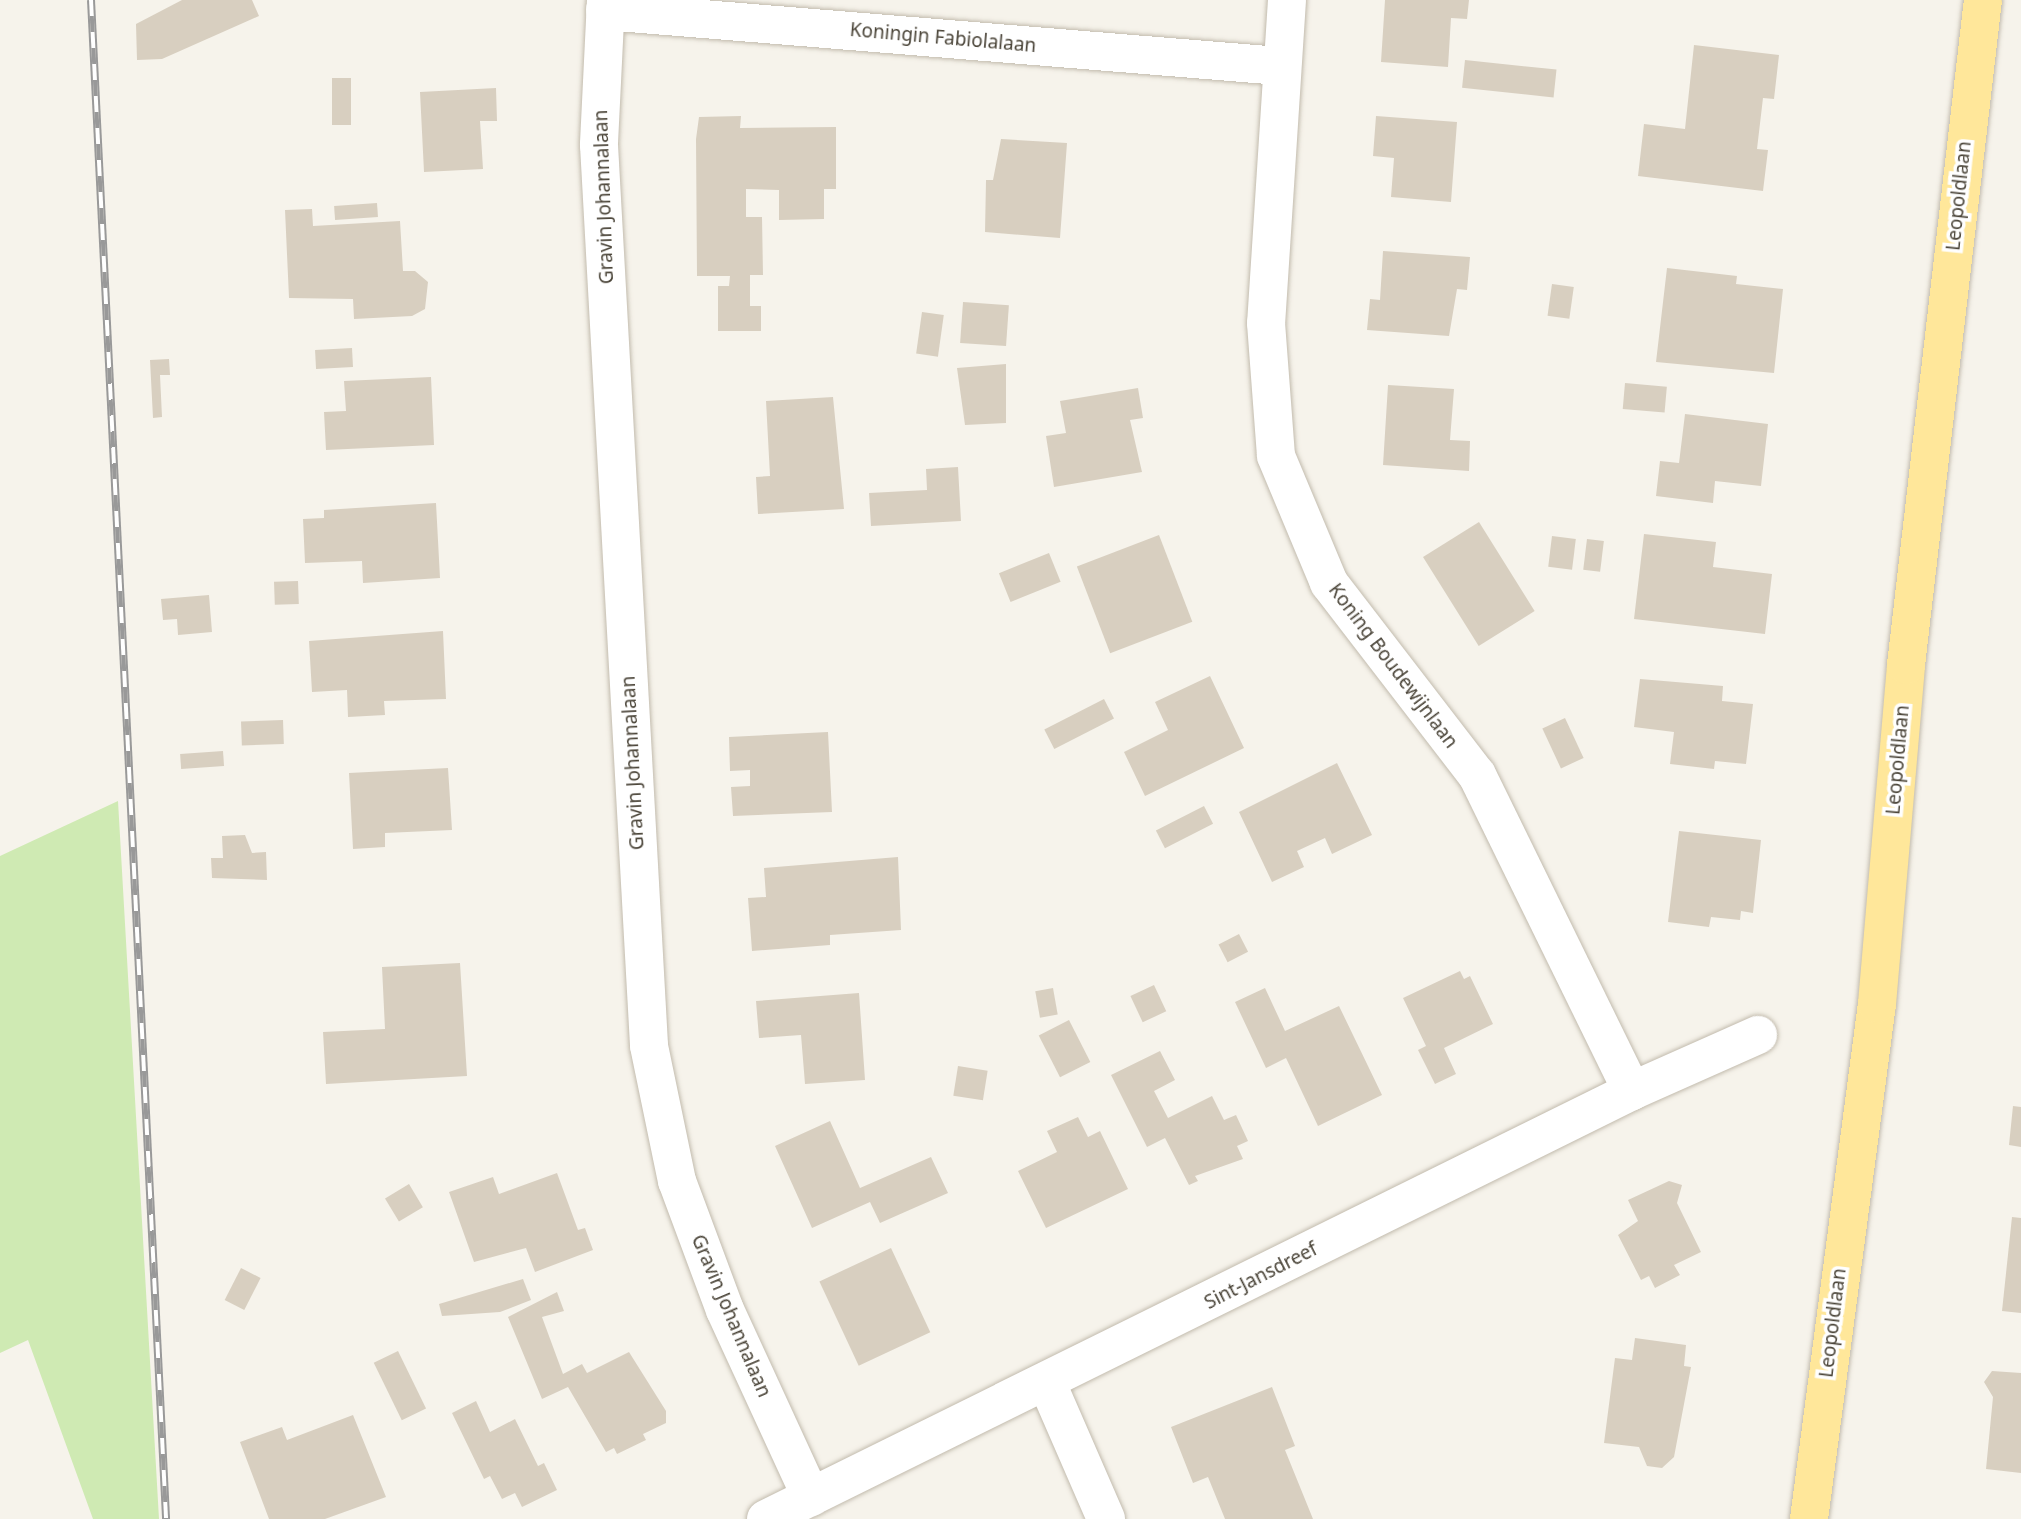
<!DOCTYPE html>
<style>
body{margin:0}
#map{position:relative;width:2021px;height:1519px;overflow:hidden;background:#f6f3eb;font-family:"Noto Sans",sans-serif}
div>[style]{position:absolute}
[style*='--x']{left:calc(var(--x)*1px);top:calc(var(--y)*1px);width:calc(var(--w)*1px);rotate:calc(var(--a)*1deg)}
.green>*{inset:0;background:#cfeab3}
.building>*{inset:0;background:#d8cfc0;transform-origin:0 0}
.roads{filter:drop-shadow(0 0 2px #c2bbad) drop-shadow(0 0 2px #c2bbad)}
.minor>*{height:38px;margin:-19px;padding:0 19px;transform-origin:19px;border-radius:19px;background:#fff}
.primary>*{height:38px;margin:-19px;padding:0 19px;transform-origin:19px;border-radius:19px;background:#ffe79a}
.rail>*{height:8px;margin-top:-4px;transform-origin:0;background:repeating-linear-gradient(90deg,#fff 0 16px,#999 0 32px);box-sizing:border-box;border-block:2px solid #999}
span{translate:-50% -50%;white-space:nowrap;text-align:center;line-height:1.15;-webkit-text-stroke:7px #fff;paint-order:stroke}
.street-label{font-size:19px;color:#4a4438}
</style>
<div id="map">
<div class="green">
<div style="clip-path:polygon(118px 801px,159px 1519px,93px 1519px,28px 1340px,0 1353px,0 856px)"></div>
</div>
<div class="building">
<div style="clip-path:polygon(182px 0,252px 0,259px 16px,162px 59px,137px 60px,136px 24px)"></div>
<div style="clip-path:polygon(1385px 0,1469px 0,1467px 19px,1451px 18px,1448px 67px,1381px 62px)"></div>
<div style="clip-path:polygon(1694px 45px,1779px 55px,1774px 99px,1763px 98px,1757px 149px,1768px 150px,1763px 191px,1638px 176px,1644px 124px,1685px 129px)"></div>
<div style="left:1465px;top:60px;width:92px;height:28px;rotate:6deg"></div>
<div style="left:332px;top:78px;width:19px;height:47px"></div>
<div style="clip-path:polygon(496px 88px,497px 121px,480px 121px,483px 169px,424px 172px,420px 92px)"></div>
<div style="clip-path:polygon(741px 116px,740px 128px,836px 127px,836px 189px,824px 189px,824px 219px,779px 220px,779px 190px,746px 189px,746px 217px,762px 217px,763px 275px,750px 275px,750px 306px,761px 306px,761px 331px,718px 331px,718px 286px,729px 286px,730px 276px,697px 276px,696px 139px,699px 117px)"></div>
<div style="clip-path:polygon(1376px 116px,1457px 122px,1451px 202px,1391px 197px,1394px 158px,1373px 156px)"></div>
<div style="clip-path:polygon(1001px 139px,1067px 143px,1060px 238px,985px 232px,986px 180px,993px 180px)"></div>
<div style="left:377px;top:203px;width:14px;height:43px;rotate:86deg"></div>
<div style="clip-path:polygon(312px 209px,313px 226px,400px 221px,403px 271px,415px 271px,428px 282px,425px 309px,412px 316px,354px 319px,353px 299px,289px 298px,285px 210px)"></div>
<div style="clip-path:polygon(1383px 251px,1470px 257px,1467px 290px,1457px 289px,1449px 336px,1367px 330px,1370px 299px,1380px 300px)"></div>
<div style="clip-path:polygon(1667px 268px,1737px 276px,1736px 284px,1783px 289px,1774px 373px,1656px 362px)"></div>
<div style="left:1552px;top:284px;width:22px;height:32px;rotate:8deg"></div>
<div style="left:963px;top:302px;width:46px;height:41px;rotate:4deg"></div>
<div style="left:922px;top:312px;width:22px;height:42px;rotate:8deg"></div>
<div style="left:352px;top:348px;width:19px;height:37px;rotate:87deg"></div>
<div style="clip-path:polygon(169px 359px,170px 375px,160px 375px,162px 417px,153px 418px,150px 360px)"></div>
<div style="clip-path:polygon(1006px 364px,1006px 423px,965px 425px,957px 368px)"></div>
<div style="clip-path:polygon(431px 377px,434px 445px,326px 450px,324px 412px,346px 411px,344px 381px)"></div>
<div style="left:1625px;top:383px;width:42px;height:26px;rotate:5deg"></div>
<div style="clip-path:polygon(1388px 385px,1454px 389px,1450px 440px,1470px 441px,1469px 471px,1383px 465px)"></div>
<div style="clip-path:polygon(1138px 388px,1143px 418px,1130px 420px,1142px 472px,1054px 487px,1046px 436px,1066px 433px,1060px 401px)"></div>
<div style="clip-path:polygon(833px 397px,844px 509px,758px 514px,756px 477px,770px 476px,766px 401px)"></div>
<div style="clip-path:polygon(1685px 414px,1768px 424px,1761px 486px,1715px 481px,1713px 503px,1656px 496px,1660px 461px,1679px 463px)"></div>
<div style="clip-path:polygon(958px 467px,961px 521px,871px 526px,869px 493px,927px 490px,926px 469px)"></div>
<div style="clip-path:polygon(436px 503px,440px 578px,363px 583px,362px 561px,305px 563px,303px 519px,324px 518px,324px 510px)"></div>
<div style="left:1479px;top:522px;width:105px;height:66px;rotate:58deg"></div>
<div style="clip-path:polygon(1644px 534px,1716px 542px,1713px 567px,1772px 574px,1765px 634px,1634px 619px)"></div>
<div style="left:1159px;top:535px;width:93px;height:88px;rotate:69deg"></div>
<div style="left:1552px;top:536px;width:24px;height:31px;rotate:7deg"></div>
<div style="left:1587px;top:539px;width:17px;height:31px;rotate:7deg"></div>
<div style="left:1049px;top:553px;width:31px;height:54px;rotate:68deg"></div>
<div style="left:298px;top:581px;width:23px;height:24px;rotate:88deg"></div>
<div style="clip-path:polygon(209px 595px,212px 632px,178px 635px,177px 619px,163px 620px,161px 599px)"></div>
<div style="clip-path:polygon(443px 631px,446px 699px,384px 701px,385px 715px,348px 717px,347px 690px,312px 692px,309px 641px)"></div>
<div style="clip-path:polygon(1210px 676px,1244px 748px,1145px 796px,1124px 752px,1168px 730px,1155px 702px)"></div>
<div style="clip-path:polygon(1640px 679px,1723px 686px,1722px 701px,1753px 704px,1746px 764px,1715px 761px,1714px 769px,1670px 764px,1674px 732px,1634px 727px)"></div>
<div style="left:1104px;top:699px;width:22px;height:67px;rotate:63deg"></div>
<div style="left:1565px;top:718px;width:44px;height:25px;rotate:65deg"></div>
<div style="left:283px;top:720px;width:24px;height:42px;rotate:88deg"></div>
<div style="clip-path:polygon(828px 732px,832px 812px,733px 816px,731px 787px,750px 786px,750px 770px,730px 771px,729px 737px)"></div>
<div style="left:223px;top:751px;width:15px;height:43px;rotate:86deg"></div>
<div style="clip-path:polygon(1337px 763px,1372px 835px,1332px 854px,1325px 838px,1297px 851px,1304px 867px,1272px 882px,1239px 812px)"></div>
<div style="clip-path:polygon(448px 768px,452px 830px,385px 833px,385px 847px,353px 849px,349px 773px)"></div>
<div style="left:1204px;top:806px;width:20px;height:54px;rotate:63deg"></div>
<div style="clip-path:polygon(1679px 831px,1761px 840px,1753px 913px,1741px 911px,1740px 920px,1711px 917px,1709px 927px,1668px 922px)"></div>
<div style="clip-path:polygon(245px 835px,252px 853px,266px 852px,267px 880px,212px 878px,211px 858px,223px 858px,222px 836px)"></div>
<div style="clip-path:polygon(898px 857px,901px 930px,830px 935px,830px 945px,752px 951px,748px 898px,766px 897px,764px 868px)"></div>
<div style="left:1239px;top:934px;width:20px;height:23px;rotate:63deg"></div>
<div style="clip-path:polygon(460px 963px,467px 1076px,326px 1084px,323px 1032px,385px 1029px,382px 967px)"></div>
<div style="clip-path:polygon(1460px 971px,1464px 979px,1470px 976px,1493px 1024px,1444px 1048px,1456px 1074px,1435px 1084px,1418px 1050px,1426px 1046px,1403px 998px)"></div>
<div style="left:1154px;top:985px;width:29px;height:26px;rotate:65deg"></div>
<div style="left:1053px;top:988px;width:27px;height:18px;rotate:80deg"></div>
<div style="clip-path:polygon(1265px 988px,1285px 1031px,1339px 1006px,1382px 1095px,1318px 1126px,1286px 1058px,1266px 1068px,1235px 1002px)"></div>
<div style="clip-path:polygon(859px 993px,865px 1080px,805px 1084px,801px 1035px,759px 1038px,756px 1001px)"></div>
<div style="left:1069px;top:1020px;width:47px;height:34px;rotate:63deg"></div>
<div style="clip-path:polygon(1160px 1051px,1175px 1080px,1154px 1091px,1168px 1118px,1212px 1096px,1224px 1120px,1236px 1115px,1248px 1141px,1237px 1146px,1243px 1159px,1195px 1176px,1198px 1181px,1189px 1185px,1165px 1138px,1147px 1147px,1111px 1075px)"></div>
<div style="left:958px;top:1066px;width:30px;height:30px;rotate:9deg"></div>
<div style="clip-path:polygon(2013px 1106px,2021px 1107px,2021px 1147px,2009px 1145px)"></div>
<div style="clip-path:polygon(1078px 1117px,1088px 1137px,1100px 1131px,1128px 1189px,1046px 1228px,1018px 1171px,1057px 1152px,1047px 1131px)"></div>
<div style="clip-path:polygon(830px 1121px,860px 1188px,931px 1157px,948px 1193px,880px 1223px,870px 1202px,812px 1228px,775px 1146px)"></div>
<div style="clip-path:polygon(557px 1173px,578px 1230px,585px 1228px,593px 1250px,535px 1272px,526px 1248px,474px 1262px,449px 1192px,493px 1177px,499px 1194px)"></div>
<div style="clip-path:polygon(1669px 1181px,1682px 1185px,1677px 1203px,1701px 1252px,1674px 1265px,1680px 1275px,1655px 1288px,1649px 1276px,1641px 1280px,1618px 1235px,1638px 1221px,1628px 1200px)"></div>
<div style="left:409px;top:1184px;width:27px;height:28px;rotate:59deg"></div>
<div style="clip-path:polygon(2012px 1217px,2021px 1218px,2021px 1313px,2002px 1311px)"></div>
<div style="left:891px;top:1248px;width:93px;height:79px;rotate:65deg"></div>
<div style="left:241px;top:1268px;width:22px;height:36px;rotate:27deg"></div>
<div style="clip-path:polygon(523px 1279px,531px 1300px,500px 1312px,442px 1316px,439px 1304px)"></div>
<div style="clip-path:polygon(557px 1292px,564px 1311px,542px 1317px,563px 1374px,582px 1364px,587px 1373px,629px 1352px,666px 1411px,666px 1423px,643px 1434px,646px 1440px,617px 1454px,614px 1448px,606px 1452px,568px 1387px,542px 1399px,508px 1317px)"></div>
<div style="clip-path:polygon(1635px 1338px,1686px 1345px,1684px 1366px,1691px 1367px,1674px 1457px,1662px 1468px,1647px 1466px,1639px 1447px,1604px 1443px,1615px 1358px,1632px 1360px)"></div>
<div style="left:398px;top:1351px;width:64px;height:27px;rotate:64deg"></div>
<div style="clip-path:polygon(1992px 1371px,2021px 1373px,2021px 1473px,1986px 1469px,1993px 1397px,1984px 1382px)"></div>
<div style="clip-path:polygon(1272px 1387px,1295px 1446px,1285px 1450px,1313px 1519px,1225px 1519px,1208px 1477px,1193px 1483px,1171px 1427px)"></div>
<div style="clip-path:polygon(476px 1401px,490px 1432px,515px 1419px,538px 1466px,544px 1463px,557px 1490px,522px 1507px,515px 1493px,502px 1499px,490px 1476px,484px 1479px,452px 1413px)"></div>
<div style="clip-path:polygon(353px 1415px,386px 1497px,325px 1519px,269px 1519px,240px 1442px,282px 1427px,287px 1440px)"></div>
</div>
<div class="roads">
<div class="minor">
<div style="--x:606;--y:0;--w:145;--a:92.8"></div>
<div style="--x:599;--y:145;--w:902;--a:86.82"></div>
<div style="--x:649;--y:1046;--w:138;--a:78.3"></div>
<div style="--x:677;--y:1181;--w:138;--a:69.6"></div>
<div style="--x:725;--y:1310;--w:206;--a:65.3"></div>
<div style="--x:1287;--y:0;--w:324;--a:93.7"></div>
<div style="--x:1266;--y:323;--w:133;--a:85.7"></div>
<div style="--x:1276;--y:456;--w:138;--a:67.3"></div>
<div style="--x:1329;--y:583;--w:242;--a:52.4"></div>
<div style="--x:1477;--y:775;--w:352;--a:63.9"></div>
<div style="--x:605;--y:11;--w:677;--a:4.66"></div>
<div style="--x:1047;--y:1383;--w:148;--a:66.5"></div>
<div style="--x:766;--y:1519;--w:966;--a:-26.3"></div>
<div style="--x:1632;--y:1091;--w:138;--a:-24"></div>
</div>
<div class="primary">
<div style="--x:1809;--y:1519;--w:519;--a:-82.48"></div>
<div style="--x:1877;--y:1004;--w:340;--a:-85.1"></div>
<div style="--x:1906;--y:665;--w:669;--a:-83.4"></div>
</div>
</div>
<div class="rail">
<div style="--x:91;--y:0;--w:1521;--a:87.17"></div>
</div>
<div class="street-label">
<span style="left:943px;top:38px;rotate:5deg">Koningin Fabiolalaan</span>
<span style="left:1959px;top:196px;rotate:-84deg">Leopoldlaan</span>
<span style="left:604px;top:197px;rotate:-92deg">Gravin Johannalaan</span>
<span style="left:1393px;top:666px;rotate:53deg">Koning Boudewijnlaan</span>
<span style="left:1898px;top:760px;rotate:-85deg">Leopoldlaan</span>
<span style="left:633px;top:763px;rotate:-93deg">Gravin Johannalaan</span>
<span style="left:1261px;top:1276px;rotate:-27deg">Sint-Jansdreef</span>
<span style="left:731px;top:1316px;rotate:67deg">Gravin Johannalaan</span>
<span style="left:1833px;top:1323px;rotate:-83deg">Leopoldlaan</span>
</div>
</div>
